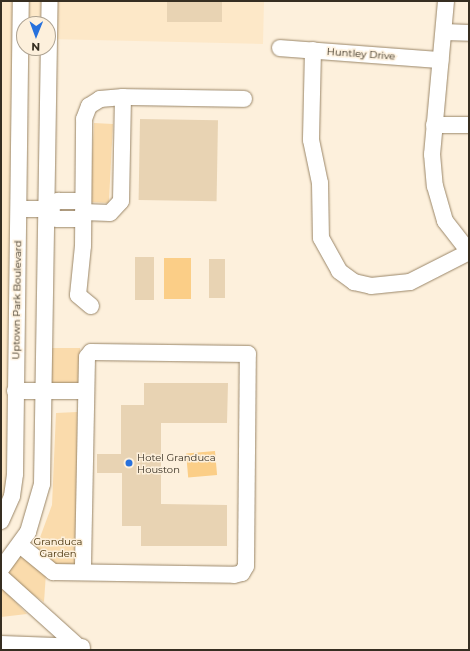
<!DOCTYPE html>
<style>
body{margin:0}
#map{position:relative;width:470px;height:651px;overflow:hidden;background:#fdf0dc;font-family:Montserrat,sans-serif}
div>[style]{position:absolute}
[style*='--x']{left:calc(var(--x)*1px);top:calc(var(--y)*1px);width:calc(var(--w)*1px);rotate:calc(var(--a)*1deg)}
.built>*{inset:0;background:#fde8c8}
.green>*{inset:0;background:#fadbac;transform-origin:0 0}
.water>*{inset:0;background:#fbce87;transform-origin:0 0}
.building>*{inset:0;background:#e8d3b3;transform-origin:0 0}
.roads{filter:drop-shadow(0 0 1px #9a8668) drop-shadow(0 0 1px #9a8668)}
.minor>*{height:16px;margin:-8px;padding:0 8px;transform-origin:8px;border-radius:8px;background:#fff}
.dots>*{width:11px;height:11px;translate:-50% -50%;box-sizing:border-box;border:2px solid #fdf0dc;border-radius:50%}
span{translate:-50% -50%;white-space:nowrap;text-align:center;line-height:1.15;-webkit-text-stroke:3px #fdf0dc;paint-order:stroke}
.street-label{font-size:10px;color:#362e21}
.poi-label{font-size:10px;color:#362e21}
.left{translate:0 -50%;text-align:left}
.park-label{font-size:10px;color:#463006}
.frame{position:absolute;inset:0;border:2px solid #362e21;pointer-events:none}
.north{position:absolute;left:16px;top:16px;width:40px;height:40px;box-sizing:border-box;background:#fdf0dc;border:1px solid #ada291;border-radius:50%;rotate:181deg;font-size:11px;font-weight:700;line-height:16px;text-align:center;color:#362e21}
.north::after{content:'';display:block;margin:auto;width:14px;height:18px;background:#2771dd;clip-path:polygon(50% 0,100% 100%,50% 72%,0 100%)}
</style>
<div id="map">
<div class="built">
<div style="clip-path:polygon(1px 1px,264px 1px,263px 44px,48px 39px,48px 24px,24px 24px,14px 38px,6px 493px,1px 502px)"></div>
</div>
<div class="green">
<div style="left:94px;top:123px;width:19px;height:79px;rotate:3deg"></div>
<div style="left:51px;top:348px;width:29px;height:40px"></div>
<div style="clip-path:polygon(77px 412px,78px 567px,51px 566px,35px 551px,52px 505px,56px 413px)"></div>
<div style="clip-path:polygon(21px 556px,46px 573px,44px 602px,4px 575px)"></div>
<div style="clip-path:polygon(1px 587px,27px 614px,1px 617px)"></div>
</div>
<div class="water">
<div style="left:164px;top:258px;width:27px;height:41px"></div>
<div style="left:215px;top:451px;width:24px;height:29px;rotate:85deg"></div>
</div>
<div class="building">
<div style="left:167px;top:1px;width:55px;height:21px"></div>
<div style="left:140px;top:119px;width:78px;height:81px;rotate:1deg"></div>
<div style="left:135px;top:257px;width:19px;height:43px"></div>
<div style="left:209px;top:259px;width:16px;height:39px"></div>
<div style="clip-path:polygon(144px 383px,228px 383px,227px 423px,161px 423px,161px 504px,227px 505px,227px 546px,141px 546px,141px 526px,122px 526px,122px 473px,97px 473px,97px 454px,121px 454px,121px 405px,144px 405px)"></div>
</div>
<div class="roads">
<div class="minor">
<div style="--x:446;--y:1;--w:154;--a:95.2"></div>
<div style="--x:432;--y:154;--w:32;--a:85"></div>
<div style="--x:435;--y:186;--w:36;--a:74"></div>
<div style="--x:445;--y:221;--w:39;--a:52"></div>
<div style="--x:444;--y:32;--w:25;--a:2"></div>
<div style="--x:280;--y:48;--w:161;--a:4.3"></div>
<div style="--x:313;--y:50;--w:90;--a:91.3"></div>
<div style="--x:311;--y:140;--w:44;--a:78.2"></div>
<div style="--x:320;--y:183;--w:55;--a:89"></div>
<div style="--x:321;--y:238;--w:38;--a:61"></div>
<div style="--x:339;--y:271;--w:19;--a:36"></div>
<div style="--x:354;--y:282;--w:17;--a:13"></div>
<div style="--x:371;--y:286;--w:39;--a:-6"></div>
<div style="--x:410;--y:282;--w:66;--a:-27"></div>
<div style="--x:434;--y:125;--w:35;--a:0"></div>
<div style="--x:19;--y:209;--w:28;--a:0"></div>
<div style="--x:47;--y:209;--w:14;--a:45"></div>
<div style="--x:57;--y:219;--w:26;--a:0"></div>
<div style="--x:47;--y:209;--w:14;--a:-36"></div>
<div style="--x:58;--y:201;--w:25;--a:0"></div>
<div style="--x:83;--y:212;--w:27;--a:2"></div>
<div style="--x:110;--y:213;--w:16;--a:-47"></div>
<div style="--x:121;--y:201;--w:104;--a:-88.9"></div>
<div style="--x:91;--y:306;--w:17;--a:-140"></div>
<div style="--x:78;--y:295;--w:49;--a:-84.2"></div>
<div style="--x:83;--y:246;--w:127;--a:-89.5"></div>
<div style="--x:84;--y:119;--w:14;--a:-69"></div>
<div style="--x:89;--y:106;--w:13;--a:-32"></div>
<div style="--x:100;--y:99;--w:23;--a:-5"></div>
<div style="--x:123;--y:97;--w:121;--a:0.9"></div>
<div style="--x:15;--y:391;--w:69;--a:0"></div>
<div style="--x:1;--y:521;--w:27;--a:-66"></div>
<div style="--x:12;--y:496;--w:22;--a:-82"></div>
<div style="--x:15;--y:474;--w:473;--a:-89.3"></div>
<div style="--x:20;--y:545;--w:43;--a:39.3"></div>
<div style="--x:53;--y:572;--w:181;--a:0.9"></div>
<div style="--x:234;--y:575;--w:8;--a:-14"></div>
<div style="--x:242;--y:573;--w:8;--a:-60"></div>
<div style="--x:246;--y:566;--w:212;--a:-89.5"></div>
<div style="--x:248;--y:354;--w:157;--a:-179.3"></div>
<div style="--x:91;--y:352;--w:6;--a:129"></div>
<div style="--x:87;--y:357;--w:215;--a:91.1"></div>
<div style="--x:1;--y:569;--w:46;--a:-53.9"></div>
<div style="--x:28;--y:532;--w:50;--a:-73.7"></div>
<div style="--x:42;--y:484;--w:483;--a:-89.1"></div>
<div style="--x:1;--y:577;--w:109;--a:42"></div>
<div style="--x:1;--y:644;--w:81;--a:2.1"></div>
</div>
</div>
<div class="dots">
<div style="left:129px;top:463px;background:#2771dd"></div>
</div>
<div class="street-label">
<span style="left:361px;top:54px;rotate:4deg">Huntley Drive</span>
<span style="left:17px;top:300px;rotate:-89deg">Uptown Park Boulevard</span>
</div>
<div class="poi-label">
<span class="left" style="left:137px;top:463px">Hotel Granduca<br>Houston</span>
</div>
<div class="park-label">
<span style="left:58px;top:547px">Granduca<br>Garden</span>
</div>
<div class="frame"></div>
<div class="north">N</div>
</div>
